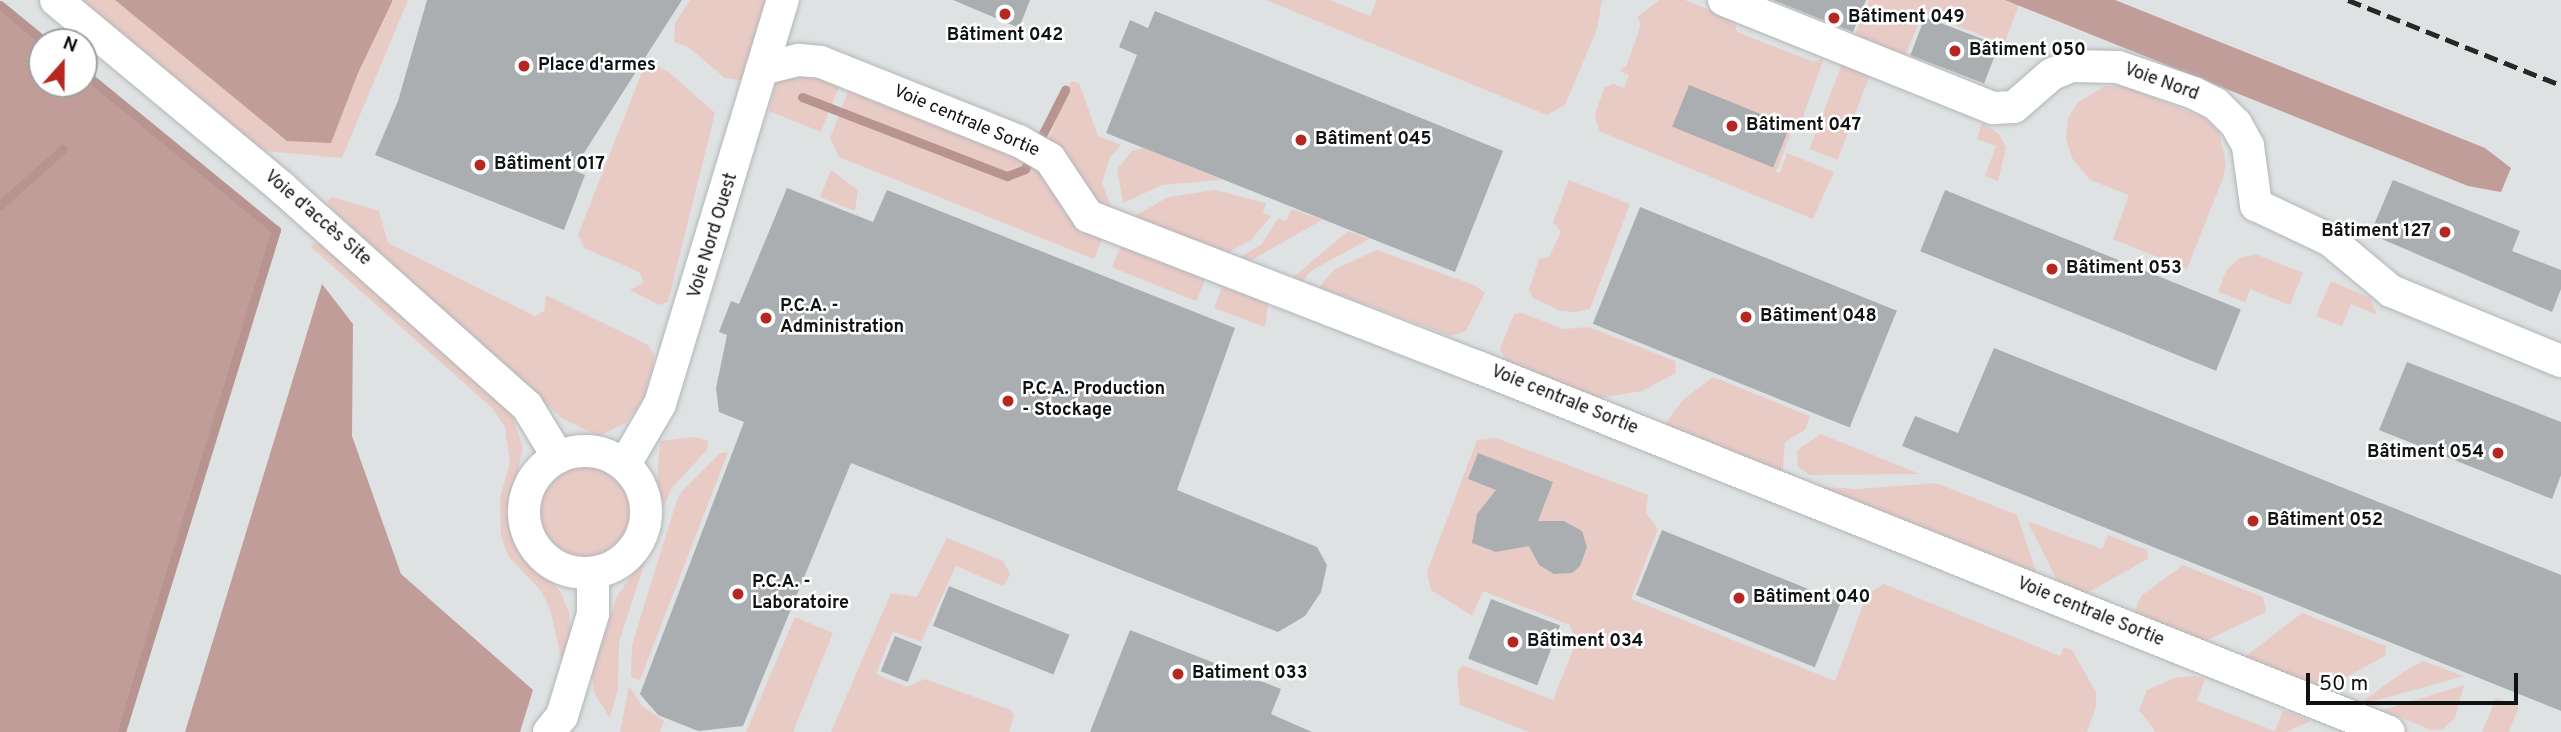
<!DOCTYPE html>
<meta charset="utf-8">
<style>
body{margin:0}
#map{position:relative;width:2561px;height:732px;overflow:hidden;background:#dee2e3;font-family:Overpass,sans-serif}
div>[style]{position:absolute}
[style*='--x']{left:calc(var(--x)*1px);top:calc(var(--y)*1px);width:calc(var(--w)*1px);rotate:calc(var(--a)*1deg)}
.green>*{inset:0;background:#e9cbc6;transform-origin:0 0}
.round{border-radius:50%}
.forest>*{inset:0;background:#c09d98}
.stream>*{height:9px;margin:-4.5px;padding:0 4.5px;transform-origin:4.5px;border-radius:4.5px;background:#b7948f}
.building>*{inset:0;background:#abaeb0;transform-origin:0 0}
.roads{filter:drop-shadow(0 0 2px #b2b6b7) drop-shadow(0 0 2px #b2b6b7)}
.minor>*{height:32px;margin:-16px;padding:0 16px;transform-origin:16px;border-radius:16px;background:#fff}
.minor>.ring{margin:-16px;padding:0;box-sizing:content-box;background:none;border:32px solid #fff;border-radius:50%}
.rail>*{height:5px;margin-top:-2.5px;transform-origin:0;background:repeating-linear-gradient(90deg,#262727 0 14px,transparent 0 21px)}
.dots>*{width:19px;height:19px;translate:-50% -50%;box-sizing:border-box;border:4px solid #fff;border-radius:50%}
span{translate:-50% -50%;white-space:nowrap;text-align:center;line-height:1.15;-webkit-text-stroke:5px #fff;paint-order:stroke}
.poi-label{font-size:18px;color:#101111;font-weight:700}
.left{translate:0 -50%;text-align:left}
.right{translate:-100% -50%;text-align:right}
.street-label{font-size:18px;color:#101111}
.north{position:absolute;left:28px;top:28px;width:70px;height:70px;box-sizing:border-box;background:#fff;border:2px solid #9fa0a0;border-radius:50%;rotate:21deg;font-size:19px;font-weight:700;line-height:28px;text-align:center;color:#101111}
.north::after{content:'';display:block;margin:auto;width:24px;height:32px;background:#b52720;clip-path:polygon(50% 0,100% 100%,50% 72%,0 100%)}
.scale{position:absolute;left:2306px;top:673px;width:212px;height:32px;box-sizing:border-box;border:4px solid #101111;border-top:0;padding-left:9px;font-size:21px;line-height:24px;white-space:nowrap;color:#101111;-webkit-text-stroke:5px #fff;paint-order:stroke}
</style>
<div id="map">
<div class="green">
<div style="clip-path:polygon(81px 0,408px 0,342px 158px,266px 151px,257px 147px)"></div>
<div style="clip-path:polygon(690px 0,766px 0,747px 72px,740px 80px,725px 78px,688px 47px,674px 42px,675px 23px)"></div>
<div style="clip-path:polygon(1266px 0,1329px 0,1370px 16px,1377px 0,1602px 0,1597px 29px,1565px 105px,1547px 115px)"></div>
<div style="clip-path:polygon(1659px 0,1685px 0,1734px 20px,1737px 32px,1814px 62px,1824px 58px,1801px 122px,1796px 120px,1776px 172px,1780px 173px,1787px 153px,1834px 172px,1813px 219px,1599px 131px,1595px 115px,1604px 88px,1613px 84px,1624px 88px,1629px 75px,1619px 71px,1627px 65px,1641px 24px,1637px 17px)"></div>
<div style="clip-path:polygon(1869px 0,2005px 0,2019px 5px,2004px 44px,1923px 13px,1904px 58px,1854px 38px)"></div>
<div style="clip-path:polygon(654px 64px,670px 73px,715px 113px,668px 302px,659px 305px,630px 290px,644px 282px,639px 272px,584px 248px,578px 235px,642px 72px)"></div>
<div style="left:1842px;top:64px;width:30px;height:91px;rotate:21deg"></div>
<div style="clip-path:polygon(810px 74px,840px 84px,821px 132px,769px 111px,777px 81px)"></div>
<div style="clip-path:polygon(1071px 81px,1079px 83px,1098px 136px,1121px 145px,1110px 157px,1102px 183px,1113px 212px,1093px 202px,1048px 140px)"></div>
<div style="clip-path:polygon(2105px 86px,2123px 86px,2203px 117px,2219px 132px,2226px 164px,2223px 178px,2187px 269px,2113px 239px,2129px 195px,2090px 180px,2072px 158px,2066px 139px,2068px 118px,2078px 102px)"></div>
<div style="clip-path:polygon(849px 89px,1025px 158px,1045px 176px,1065px 214px,1103px 237px,1094px 259px,839px 157px,830px 138px)"></div>
<div style="clip-path:polygon(1982px 123px,1999px 134px,2006px 148px,1998px 181px,1985px 176px,1996px 146px,1977px 139px)"></div>
<div style="clip-path:polygon(1144px 148px,1222px 180px,1162px 185px,1123px 203px,1117px 169px,1132px 151px)"></div>
<div style="clip-path:polygon(831px 170px,858px 190px,855px 211px,820px 197px)"></div>
<div style="clip-path:polygon(1569px 180px,1630px 204px,1590px 309px,1575px 312px,1561px 311px,1533px 298px,1529px 290px,1539px 259px,1549px 257px,1561px 232px,1553px 222px)"></div>
<div style="clip-path:polygon(1215px 190px,1266px 203px,1263px 213px,1271px 216px,1251px 240px,1223px 255px,1130px 219px,1168px 197px)"></div>
<div style="clip-path:polygon(332px 197px,379px 211px,388px 243px,535px 316px,544px 311px,546px 295px,648px 345px,655px 357px,644px 398px,626px 423px,599px 436px,563px 419px,331px 208px,327px 201px)"></div>
<div style="clip-path:polygon(1292px 209px,1322px 220px,1250px 261px,1234px 261px,1262px 244px,1278px 218px,1286px 221px)"></div>
<div style="clip-path:polygon(1348px 231px,1369px 239px,1311px 271px,1299px 286px,1290px 280px)"></div>
<div style="clip-path:polygon(313px 243px,320px 243px,512px 414px,523px 448px,511px 502px,512px 525px,518px 544px,560px 591px,569px 612px,570px 634px,562px 662px,550px 609px,541px 591px,509px 557px,501px 537px,500px 497px,510px 463px,505px 427px,492px 408px,311px 247px)"></div>
<div style="left:1121px;top:245px;width:91px;height:24px;rotate:22deg"></div>
<div style="clip-path:polygon(1377px 250px,1474px 285px,1485px 293px,1466px 331px,1451px 336px,1319px 287px,1335px 269px)"></div>
<div style="clip-path:polygon(2255px 254px,2303px 273px,2290px 305px,2250px 289px,2245px 302px,2218px 292px,2226px 271px,2238px 259px)"></div>
<div style="clip-path:polygon(2331px 281px,2370px 298px,2377px 315px,2351px 304px,2342px 326px,2316px 316px)"></div>
<div style="clip-path:polygon(1223px 285px,1268px 304px,1265px 327px,1214px 308px)"></div>
<div style="clip-path:polygon(1522px 313px,1563px 329px,1589px 327px,1675px 361px,1676px 373px,1642px 391px,1587px 400px,1509px 368px,1500px 349px,1514px 314px)"></div>
<div style="clip-path:polygon(1713px 377px,1810px 416px,1805px 430px,1785px 442px,1782px 479px,1663px 427px,1683px 400px)"></div>
<div style="clip-path:polygon(1821px 434px,1920px 474px,1810px 475px,1798px 467px,1797px 450px)"></div>
<div style="clip-path:polygon(695px 437px,708px 441px,707px 450px,671px 489px,664px 506px,657px 482px,660px 441px)"></div>
<div style="clip-path:polygon(1496px 438px,1648px 495px,1646px 513px,1658px 529px,1631px 599px,1835px 681px,1867px 594px,1884px 584px,2060px 656px,2064px 647px,2072px 650px,2096px 692px,2096px 707px,2087px 732px,1529px 732px,1460px 705px,1457px 673px,1462px 665px,1553px 700px,1576px 642px,1570px 625px,1483px 591px,1472px 616px,1431px 590px,1427px 572px,1477px 440px)"></div>
<div style="clip-path:polygon(728px 452px,640px 680px,631px 677px,632px 645px,675px 506px,680px 493px,720px 453px)"></div>
<div class="round" style="left:537px;top:461px;width:98px;height:98px"></div>
<div style="clip-path:polygon(1936px 483px,2017px 515px,2040px 583px,1800px 486px,1858px 489px)"></div>
<div style="clip-path:polygon(2027px 521px,2102px 549px,2108px 535px,2147px 550px,2148px 559px,2085px 594px,2062px 590px)"></div>
<div style="clip-path:polygon(947px 538px,1003px 561px,1010px 574px,1007px 581px,1003px 586px,956px 566px,921px 642px,893px 631px,876px 674px,907px 687px,925px 679px,1011px 710px,1014px 715px,1009px 732px,831px 732px,891px 593px,917px 597px)"></div>
<div style="clip-path:polygon(648px 553px,619px 642px,618px 689px,610px 718px,594px 693px,592px 674px,617px 596px)"></div>
<div style="clip-path:polygon(2183px 565px,2263px 597px,2266px 612px,2203px 642px,2132px 618px,2141px 596px)"></div>
<div style="clip-path:polygon(2302px 613px,2386px 646px,2385px 656px,2332px 685px,2314px 689px,2242px 659px)"></div>
<div style="clip-path:polygon(795px 617px,833px 633px,793px 732px,746px 732px)"></div>
<div style="clip-path:polygon(2423px 661px,2464px 676px,2356px 706px,2405px 671px)"></div>
<div style="clip-path:polygon(2194px 676px,2205px 679px,2197px 701px,2275px 731px,2283px 710px,2311px 721px,2286px 732px,2156px 732px,2139px 710px,2147px 690px,2174px 678px)"></div>
<div style="clip-path:polygon(2464px 685px,2455px 718px,2443px 729px,2431px 730px,2383px 710px)"></div>
<div style="clip-path:polygon(629px 686px,642px 706px,664px 721px,660px 732px,620px 732px)"></div>
<div style="clip-path:polygon(2496px 698px,2519px 707px,2509px 732px,2482px 732px)"></div>
</div>
<div class="forest">
<div style="clip-path:polygon(115px 0,392px 0,392px 2px,358px 73px,331px 143px,287px 141px)"></div>
<div style="clip-path:polygon(2005px 0,2115px 0,2485px 148px,2511px 168px,2501px 192px,2468px 186px)"></div>
<div style="clip-path:polygon(0 3px,48px 42px,42px 42px,42px 84px,84px 84px,84px 72px,275px 229px,117px 732px,0 732px)"></div>
<div style="clip-path:polygon(322px 284px,353px 324px,352px 436px,401px 574px,533px 690px,520px 732px,185px 732px)"></div>
</div>
<div class="stream">
<div style="--x:0;--y:5;--w:58;--a:39.4"></div>
<div style="--x:84;--y:73;--w:248;--a:39.3"></div>
<div style="--x:276;--y:230;--w:525;--a:107.16"></div>
<div style="--x:802;--y:97;--w:220;--a:21.1"></div>
<div style="--x:1007;--y:176;--w:19;--a:-21"></div>
<div style="--x:1025;--y:169;--w:89;--a:-63.1"></div>
<div style="--x:0;--y:205;--w:84;--a:-41.6"></div>
</div>
<div class="building">
<div style="clip-path:polygon(427px 0,682px 0,573px 170px,585px 175px,564px 230px,375px 155px,398px 101px)"></div>
<div style="clip-path:polygon(953px 0,1030px 0,1019px 28px)"></div>
<div style="clip-path:polygon(1773px 0,1866px 0,1853px 32px)"></div>
<div style="clip-path:polygon(1155px 11px,1503px 151px,1455px 272px,1106px 133px,1137px 55px,1119px 47px,1130px 20px,1148px 28px)"></div>
<div style="left:1925px;top:17px;width:79px;height:41px;rotate:21deg"></div>
<div style="left:1689px;top:85px;width:109px;height:45px;rotate:22deg"></div>
<div style="clip-path:polygon(2393px 180px,2520px 231px,2512px 251px,2561px 270px,2561px 289px,2552px 312px,2370px 234px)"></div>
<div style="clip-path:polygon(787px 188px,873px 222px,887px 190px,1235px 328px,1177px 490px,1317px 547px,1327px 565px,1321px 592px,1305px 616px,1278px 632px,851px 463px,743px 726px,698px 731px,658px 715px,640px 694px,744px 422px,719px 412px,716px 388px,727px 335px,719px 332px,731px 301px,739px 304px)"></div>
<div style="left:1945px;top:190px;width:319px;height:66px;rotate:22deg"></div>
<div style="left:1640px;top:207px;width:277px;height:126px;rotate:22deg"></div>
<div style="clip-path:polygon(1994px 348px,2561px 575px,2561px 711px,1902px 446px,1915px 416px,1958px 433px)"></div>
<div style="clip-path:polygon(2407px 362px,2561px 422px,2561px 475px,2552px 499px,2379px 430px)"></div>
<div style="clip-path:polygon(1478px 453px,1553px 482px,1538px 521px,1564px 521px,1582px 531px,1587px 547px,1580px 566px,1572px 573px,1554px 574px,1539px 565px,1529px 546px,1496px 552px,1472px 543px,1477px 514px,1496px 490px,1468px 479px)"></div>
<div style="left:1662px;top:530px;width:193px;height:70px;rotate:22deg"></div>
<div style="left:949px;top:586px;width:130px;height:43px;rotate:22deg"></div>
<div style="left:1491px;top:599px;width:74px;height:64px;rotate:21deg"></div>
<div style="clip-path:polygon(1130px 630px,1281px 689px,1271px 714px,1312px 732px,1090px 732px)"></div>
<div style="left:895px;top:636px;width:29px;height:38px;rotate:22deg"></div>
</div>
<div class="roads">
<div class="minor">
<div style="--x:56;--y:0;--w:293;--a:39.7"></div>
<div style="--x:281;--y:187;--w:329;--a:41.7"></div>
<div style="--x:527;--y:406;--w:60;--a:58.7"></div>
<div style="--x:1724;--y:0;--w:290;--a:21.9"></div>
<div style="--x:1993;--y:108;--w:21;--a:-3"></div>
<div style="--x:2014;--y:107;--w:50;--a:-41"></div>
<div style="--x:2052;--y:74;--w:22;--a:-22"></div>
<div style="--x:2072;--y:66;--w:46;--a:1.2"></div>
<div style="--x:2118;--y:67;--w:80;--a:18.9"></div>
<div style="--x:2194;--y:93;--w:25;--a:27"></div>
<div style="--x:2216;--y:104;--w:28;--a:45"></div>
<div style="--x:2236;--y:124;--w:25;--a:61"></div>
<div style="--x:2248;--y:146;--w:60;--a:82.3"></div>
<div style="--x:2256;--y:205;--w:82;--a:25.3"></div>
<div style="--x:2330;--y:240;--w:80;--a:39.9"></div>
<div style="--x:2391;--y:291;--w:184;--a:22.4"></div>
<div style="--x:762;--y:69;--w:38;--a:-14"></div>
<div style="--x:799;--y:60;--w:22;--a:5"></div>
<div style="--x:821;--y:62;--w:213;--a:21.8"></div>
<div style="--x:1019;--y:141;--w:36;--a:30"></div>
<div style="--x:1050;--y:159;--w:69;--a:56.3"></div>
<div style="--x:1088;--y:216;--w:418;--a:21.2"></div>
<div style="--x:1478;--y:367;--w:981;--a:21.83"></div>
<div class="ring" style="left:524px;top:451px;width:90px;height:90px"></div>
<div style="--x:625;--y:464;--w:69;--a:-59.7"></div>
<div style="--x:660;--y:404;--w:422;--a:-73.1"></div>
<div style="--x:549;--y:732;--w:21;--a:-51"></div>
<div style="--x:562;--y:716;--w:107;--a:-73.1"></div>
<div style="--x:593;--y:614;--w:41;--a:-90"></div>
</div>
</div>
<div class="rail">
<div style="--x:2348;--y:0;--w:229;--a:21.8"></div>
</div>
<div class="dots">
<div style="left:1005px;top:14px;background:#b52720"></div>
<div style="left:1834px;top:18px;background:#b52720"></div>
<div style="left:1955px;top:51px;background:#b52720"></div>
<div style="left:524px;top:66px;background:#b52720"></div>
<div style="left:1732px;top:126px;background:#b52720"></div>
<div style="left:1301px;top:140px;background:#b52720"></div>
<div style="left:480px;top:165px;background:#b52720"></div>
<div style="left:2445px;top:232px;background:#b52720"></div>
<div style="left:2052px;top:269px;background:#b52720"></div>
<div style="left:1746px;top:317px;background:#b52720"></div>
<div style="left:766px;top:318px;background:#b52720"></div>
<div style="left:1008px;top:401px;background:#b52720"></div>
<div style="left:2498px;top:453px;background:#b52720"></div>
<div style="left:2253px;top:521px;background:#b52720"></div>
<div style="left:738px;top:594px;background:#b52720"></div>
<div style="left:1739px;top:598px;background:#b52720"></div>
<div style="left:1513px;top:642px;background:#b52720"></div>
<div style="left:1178px;top:674px;background:#b52720"></div>
</div>
<div class="poi-label">
<span class="left" style="left:1848px;top:18px">Bâtiment 049</span>
<span style="left:1005px;top:36px">Bâtiment 042</span>
<span class="left" style="left:1969px;top:51px">Bâtiment 050</span>
<span class="left" style="left:538px;top:66px">Place d'armes</span>
<span class="left" style="left:1746px;top:126px">Bâtiment 047</span>
<span class="left" style="left:1315px;top:140px">Bâtiment 045</span>
<span class="left" style="left:494px;top:165px">Bâtiment 017</span>
<span class="right" style="left:2431px;top:232px">Bâtiment 127</span>
<span class="left" style="left:2066px;top:269px">Bâtiment 053</span>
<span class="left" style="left:780px;top:318px">P.C.A. -<br>Administration</span>
<span class="left" style="left:1760px;top:317px">Bâtiment 048</span>
<span class="left" style="left:1022px;top:401px">P.C.A. Production<br>- Stockage</span>
<span class="right" style="left:2484px;top:453px">Bâtiment 054</span>
<span class="left" style="left:2267px;top:521px">Bâtiment 052</span>
<span class="left" style="left:752px;top:594px">P.C.A. -<br>Laboratoire</span>
<span class="left" style="left:1753px;top:598px">Bâtiment 040</span>
<span class="left" style="left:1527px;top:642px">Bâtiment 034</span>
<span class="left" style="left:1192px;top:674px">Batiment 033</span>
</div>
<div class="street-label">
<span style="left:2161px;top:83px;rotate:20deg">Voie Nord</span>
<span style="left:966px;top:122px;rotate:23deg">Voie centrale Sortie</span>
<span style="left:317px;top:219px;rotate:41deg">Voie d'accès Site</span>
<span style="left:714px;top:236px;rotate:-73deg">Voie Nord Ouest</span>
<span style="left:1564px;top:401px;rotate:22deg">Voie centrale Sortie</span>
<span style="left:2090px;top:613px;rotate:22deg">Voie centrale Sortie</span>
</div>
<div class="north">N</div>
<div class="scale">50 m</div>
</div>
